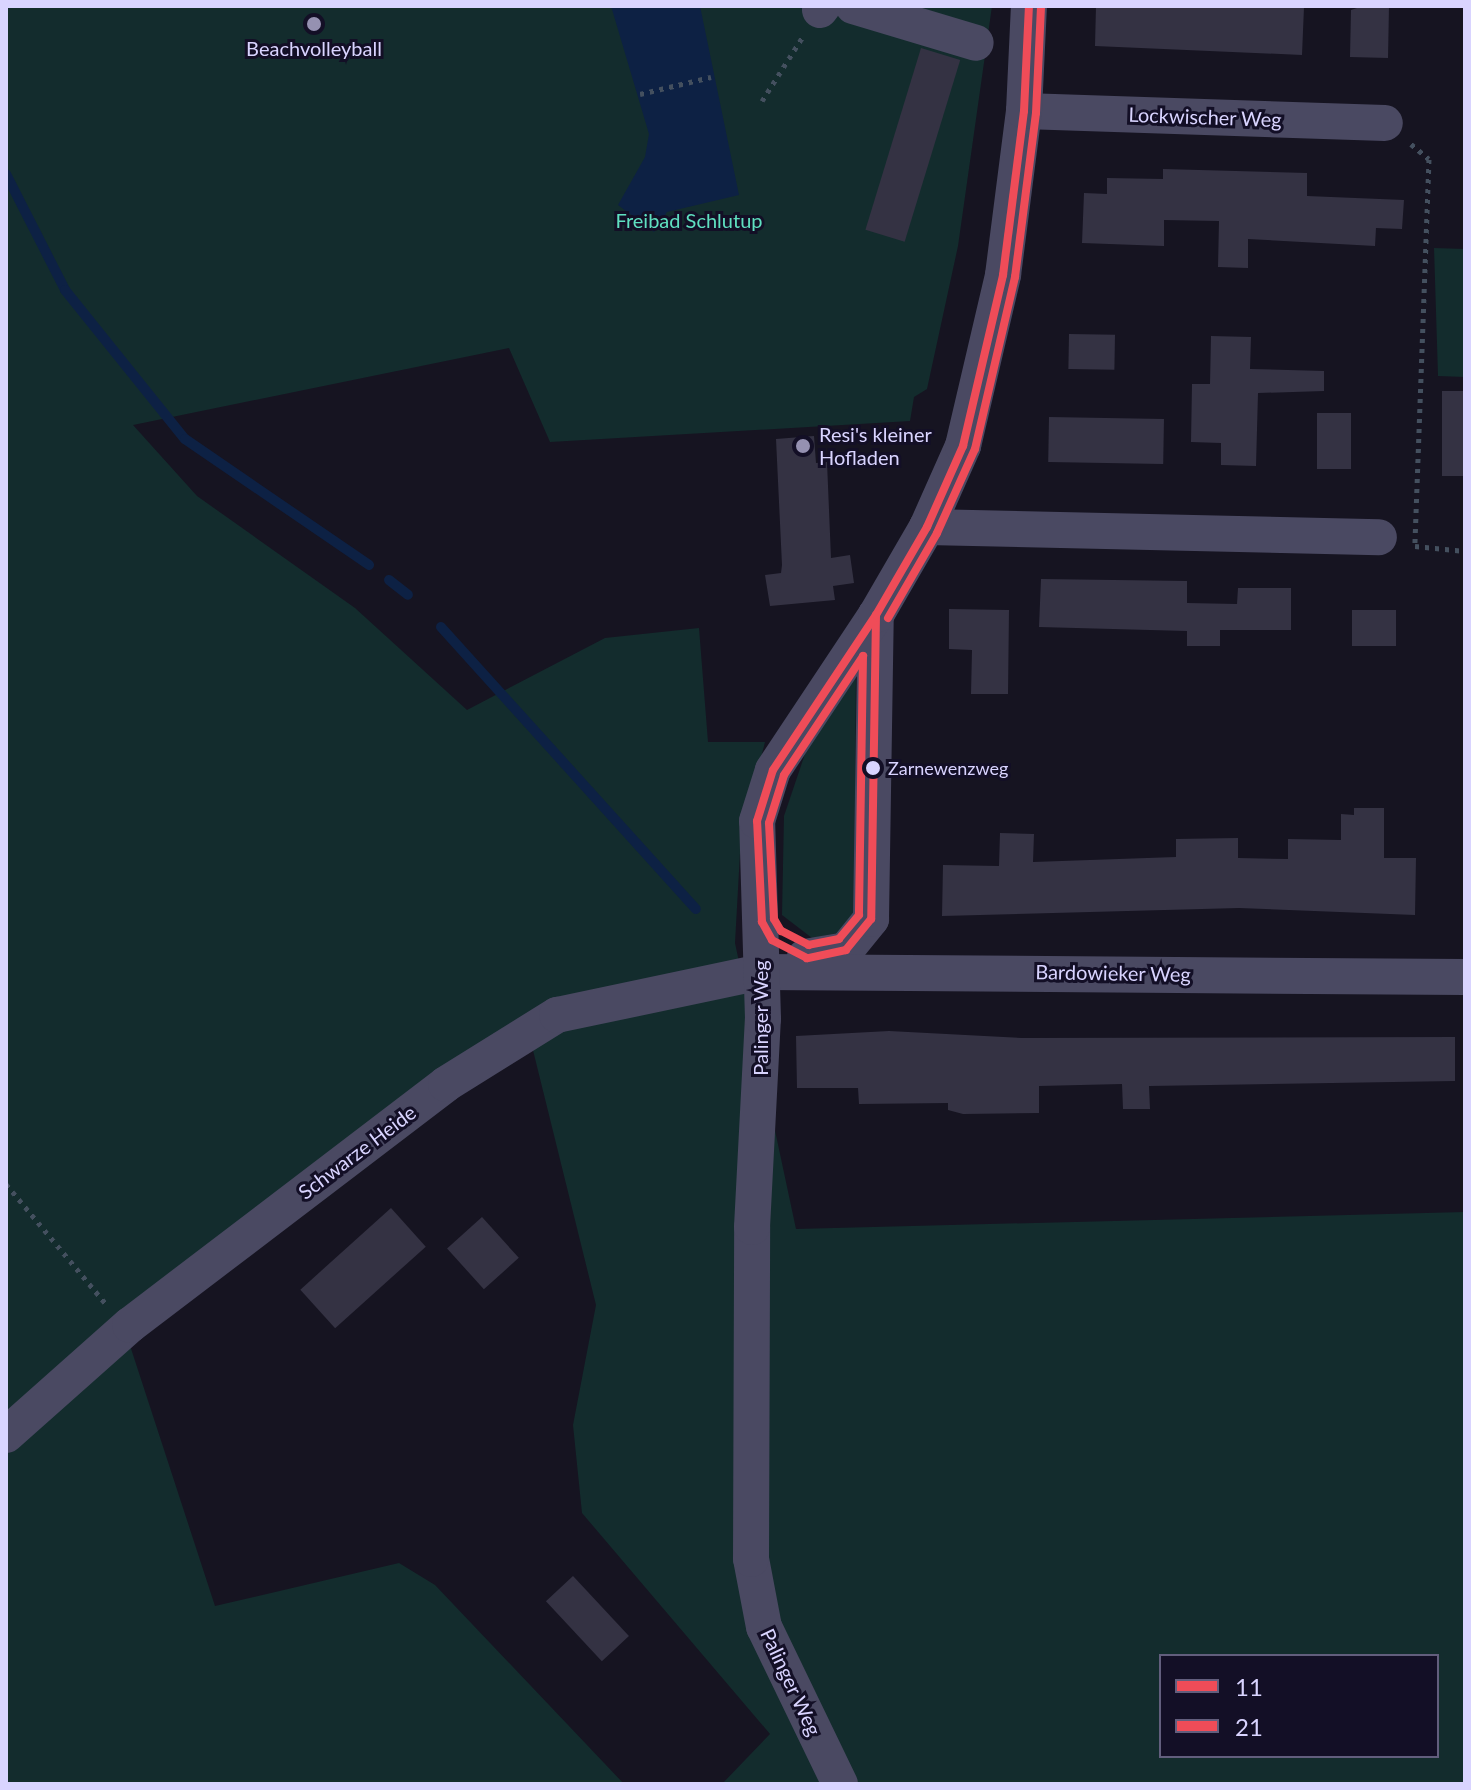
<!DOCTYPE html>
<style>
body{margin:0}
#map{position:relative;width:1471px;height:1790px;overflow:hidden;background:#161421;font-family:Lato,sans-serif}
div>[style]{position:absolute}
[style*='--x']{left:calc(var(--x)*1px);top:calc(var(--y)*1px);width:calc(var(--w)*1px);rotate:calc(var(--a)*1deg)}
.green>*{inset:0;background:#132c2d}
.water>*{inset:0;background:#0d2144}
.stream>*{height:10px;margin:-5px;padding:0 5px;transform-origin:5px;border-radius:5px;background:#0d2144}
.building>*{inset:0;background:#343243;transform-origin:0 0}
.path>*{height:5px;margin-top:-2.5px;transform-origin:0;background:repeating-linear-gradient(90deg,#44505f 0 4px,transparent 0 10px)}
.minor>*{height:36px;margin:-18px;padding:0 18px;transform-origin:18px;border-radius:18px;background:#4a4962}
.bus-1>*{height:8px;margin:-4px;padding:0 4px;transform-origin:4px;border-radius:4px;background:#ef4c58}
.bus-2>*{height:8px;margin:-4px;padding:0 4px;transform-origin:4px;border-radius:4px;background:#ef4c58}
.dots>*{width:22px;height:22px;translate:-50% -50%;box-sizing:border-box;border:4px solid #130f26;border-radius:50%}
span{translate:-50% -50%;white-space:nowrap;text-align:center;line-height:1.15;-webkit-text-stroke:6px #130f26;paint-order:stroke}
.bus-label{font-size:18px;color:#d9d4ff}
.left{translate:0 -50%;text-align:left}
.poi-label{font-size:20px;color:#d9d4ff}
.street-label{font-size:20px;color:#d9d4ff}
.park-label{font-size:20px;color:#5fe0c0}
.frame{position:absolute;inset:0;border:8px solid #d9d4ff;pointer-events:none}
.legend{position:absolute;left:1159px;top:1654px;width:280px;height:104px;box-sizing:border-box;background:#130f26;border:2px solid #625e7d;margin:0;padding:10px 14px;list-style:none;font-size:24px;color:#d9d4ff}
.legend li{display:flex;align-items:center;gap:16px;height:40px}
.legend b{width:40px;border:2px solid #625e7d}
</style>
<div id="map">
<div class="green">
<div style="clip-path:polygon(evenodd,6px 6px,992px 6px,958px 246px,927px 389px,914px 397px,910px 421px,550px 442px,509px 348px,133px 425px,197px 496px,355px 608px,467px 710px,605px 638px,699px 628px,708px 742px,765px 742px,741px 835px,735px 943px,796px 1229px,1465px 1212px,1465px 1784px,722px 1784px,770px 1734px,582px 1513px,573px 1425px,596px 1305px,527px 1026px,122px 1321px,215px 1606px,399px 1563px,435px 1585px,624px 1784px,6px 1784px,6px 6px,1161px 1656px,1437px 1656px,1437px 1756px,1161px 1756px,1161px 1656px)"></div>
<div style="clip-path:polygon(1434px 248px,1465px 249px,1465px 377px,1438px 376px)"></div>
<div style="clip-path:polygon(856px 675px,854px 913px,838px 933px,812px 938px,782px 915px,784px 816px,808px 745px)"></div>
</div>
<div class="water">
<div style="clip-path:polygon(611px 6px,700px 6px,739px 195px,667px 212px,654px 232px,618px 205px,645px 157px,649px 134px)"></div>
</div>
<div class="stream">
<div style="--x:6;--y:174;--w:130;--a:63"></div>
<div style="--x:65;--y:290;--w:191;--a:51.2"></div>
<div style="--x:185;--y:439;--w:223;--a:34.4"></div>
<div style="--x:389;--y:580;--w:24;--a:38"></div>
<div style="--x:441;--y:627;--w:380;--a:47.9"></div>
</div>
<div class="building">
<div style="clip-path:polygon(1096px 6px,1304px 7px,1302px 55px,1095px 46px)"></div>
<div style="clip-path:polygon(1363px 6px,1389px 6px,1388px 58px,1350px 57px,1351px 10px)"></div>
<div style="left:921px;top:48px;width:41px;height:190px;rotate:17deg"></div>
<div style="clip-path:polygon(1163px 169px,1307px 173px,1307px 196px,1404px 200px,1402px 229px,1376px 228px,1375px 246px,1248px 239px,1248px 268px,1218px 267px,1219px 221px,1164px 220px,1164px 246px,1082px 243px,1084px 193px,1107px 194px,1107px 178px,1163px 179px)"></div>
<div style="left:1069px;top:334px;width:46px;height:35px;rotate:1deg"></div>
<div style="clip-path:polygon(1211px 336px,1251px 337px,1250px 369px,1324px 371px,1324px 391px,1258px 393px,1256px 466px,1221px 465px,1221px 443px,1191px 442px,1192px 384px,1210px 384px)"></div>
<div style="left:1442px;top:391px;width:23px;height:85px"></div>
<div style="left:1351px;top:413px;width:56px;height:34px;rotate:90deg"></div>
<div style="left:1049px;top:417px;width:115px;height:45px;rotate:1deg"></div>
<div style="clip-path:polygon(814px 436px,816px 463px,827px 462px,831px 558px,850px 555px,854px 583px,833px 586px,835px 600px,770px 606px,765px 575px,781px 573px,782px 565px,776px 439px)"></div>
<div style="clip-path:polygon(1041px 579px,1187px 581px,1187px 603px,1237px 604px,1238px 588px,1291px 588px,1291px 630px,1220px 630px,1220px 646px,1187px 646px,1187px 631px,1039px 627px)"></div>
<div style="clip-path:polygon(949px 609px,1009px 610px,1008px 694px,971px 694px,972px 650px,949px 649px)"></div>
<div style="left:1352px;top:610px;width:44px;height:36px"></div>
<div style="clip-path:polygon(1354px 808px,1384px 808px,1384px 858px,1416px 858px,1415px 915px,1239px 908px,942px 916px,943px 865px,999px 866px,1000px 833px,1034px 834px,1033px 862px,1176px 857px,1176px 839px,1238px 838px,1238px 858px,1288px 859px,1288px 839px,1341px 840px,1341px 814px,1354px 815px)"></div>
<div style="clip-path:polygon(889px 1031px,1022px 1038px,1455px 1037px,1455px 1081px,1149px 1086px,1150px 1109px,1123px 1109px,1122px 1084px,1039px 1086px,1039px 1113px,963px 1114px,948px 1110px,948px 1103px,859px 1104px,858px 1088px,797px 1088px,796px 1036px)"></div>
<div style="left:391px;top:1208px;width:52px;height:122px;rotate:48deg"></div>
<div style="left:482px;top:1217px;width:55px;height:47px;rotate:48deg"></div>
<div style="left:573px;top:1576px;width:82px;height:37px;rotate:47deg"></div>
</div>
<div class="path">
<div style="--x:640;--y:94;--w:73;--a:-13.5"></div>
<div style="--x:762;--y:101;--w:75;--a:-57.6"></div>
<div style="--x:1411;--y:144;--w:23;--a:40"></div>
<div style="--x:1429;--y:159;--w:387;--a:92.1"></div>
<div style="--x:1415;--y:546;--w:50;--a:5.7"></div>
<div style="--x:6;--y:1184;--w:155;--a:50.2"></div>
</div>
<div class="minor">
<div style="--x:853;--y:6;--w:128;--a:16.7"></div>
<div style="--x:820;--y:10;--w:5;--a:-53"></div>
<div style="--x:1024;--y:111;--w:361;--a:1.9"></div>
<div style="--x:927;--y:527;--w:452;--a:1.3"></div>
<div style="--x:805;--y:957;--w:42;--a:-9.7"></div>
<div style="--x:846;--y:950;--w:40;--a:-51"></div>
<div style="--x:871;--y:919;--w:304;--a:-89.1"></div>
<div style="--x:6;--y:1435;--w:166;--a:-41.6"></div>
<div style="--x:130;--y:1325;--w:397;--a:-37.3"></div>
<div style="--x:446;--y:1084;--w:131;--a:-31.9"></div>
<div style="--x:557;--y:1015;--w:208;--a:-11.9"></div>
<div style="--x:761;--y:972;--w:704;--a:0.41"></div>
<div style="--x:840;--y:1784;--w:174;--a:-115.8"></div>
<div style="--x:764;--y:1627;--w:69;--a:-100.8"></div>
<div style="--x:751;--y:1559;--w:332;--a:-89.8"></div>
<div style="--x:752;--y:1227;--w:208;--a:-87"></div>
<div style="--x:763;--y:1019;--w:198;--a:-91.7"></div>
<div style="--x:757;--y:821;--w:53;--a:-72.6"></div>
<div style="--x:773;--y:770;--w:186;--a:-56.4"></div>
<div style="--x:876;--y:615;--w:102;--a:-59.9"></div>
<div style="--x:927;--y:527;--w:89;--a:-66"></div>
<div style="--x:963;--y:446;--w:176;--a:-76.8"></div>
<div style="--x:1003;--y:275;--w:165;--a:-82.7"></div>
<div style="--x:1024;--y:111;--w:105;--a:-87.3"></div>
</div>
<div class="bus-1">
<div style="--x:876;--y:615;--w:304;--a:90.9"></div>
<div style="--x:871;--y:919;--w:40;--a:129"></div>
<div style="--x:846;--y:950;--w:40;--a:168"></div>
<div style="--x:807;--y:958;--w:39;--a:-153"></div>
<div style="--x:772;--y:940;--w:21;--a:-119"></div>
<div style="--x:762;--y:922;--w:101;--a:-92.8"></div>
<div style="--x:757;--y:821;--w:53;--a:-72.6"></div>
<div style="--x:773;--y:770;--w:186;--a:-56.4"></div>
<div style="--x:876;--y:615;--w:102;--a:-59.9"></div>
<div style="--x:927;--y:527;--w:89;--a:-66"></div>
<div style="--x:963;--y:446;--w:176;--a:-76.8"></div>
<div style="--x:1003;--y:275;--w:165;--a:-82.7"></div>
<div style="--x:1024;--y:111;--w:105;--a:-87.3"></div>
</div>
<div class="bus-2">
<div style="--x:888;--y:618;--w:98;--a:-60"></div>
<div style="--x:937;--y:533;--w:92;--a:-65.7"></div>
<div style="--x:975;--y:449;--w:177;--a:-76.9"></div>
<div style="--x:1015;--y:277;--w:165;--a:-82.7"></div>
<div style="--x:1036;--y:113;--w:106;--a:-87.3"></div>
<div style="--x:863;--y:656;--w:259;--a:90.9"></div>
<div style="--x:859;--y:915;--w:31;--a:130"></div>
<div style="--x:839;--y:939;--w:31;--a:169"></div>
<div style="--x:809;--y:945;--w:31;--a:-153"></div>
<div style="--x:781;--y:931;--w:14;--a:-120"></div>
<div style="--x:774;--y:919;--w:96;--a:-93"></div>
<div style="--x:769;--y:823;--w:50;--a:-72.6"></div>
<div style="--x:784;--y:775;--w:143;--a:-56.4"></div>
</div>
<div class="dots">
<div style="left:314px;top:24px;background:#9591b1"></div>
<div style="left:803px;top:446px;background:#9591b1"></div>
<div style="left:873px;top:768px;background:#d9d4ff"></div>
</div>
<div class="bus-label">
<span class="left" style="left:888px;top:768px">Zarnewenzweg</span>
</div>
<div class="poi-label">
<span style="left:314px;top:48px">Beachvolleyball</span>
<span class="left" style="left:819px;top:446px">Resi's kleiner<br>Hofladen</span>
</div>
<div class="street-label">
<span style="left:1205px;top:117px;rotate:2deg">Lockwischer Weg</span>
<span style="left:1113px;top:973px;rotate:1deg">Bardowieker Weg</span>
<span style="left:760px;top:1018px;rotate:-90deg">Palinger Weg</span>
<span style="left:357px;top:1152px;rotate:-37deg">Schwarze Heide</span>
<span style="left:791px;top:1682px;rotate:65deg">Palinger Weg</span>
</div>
<div class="park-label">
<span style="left:689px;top:220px">Freibad Schlutup</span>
</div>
<div class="frame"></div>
<ul class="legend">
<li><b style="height:10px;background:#ef4c58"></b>11</li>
<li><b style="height:10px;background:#ef4c58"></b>21</li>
</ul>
</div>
